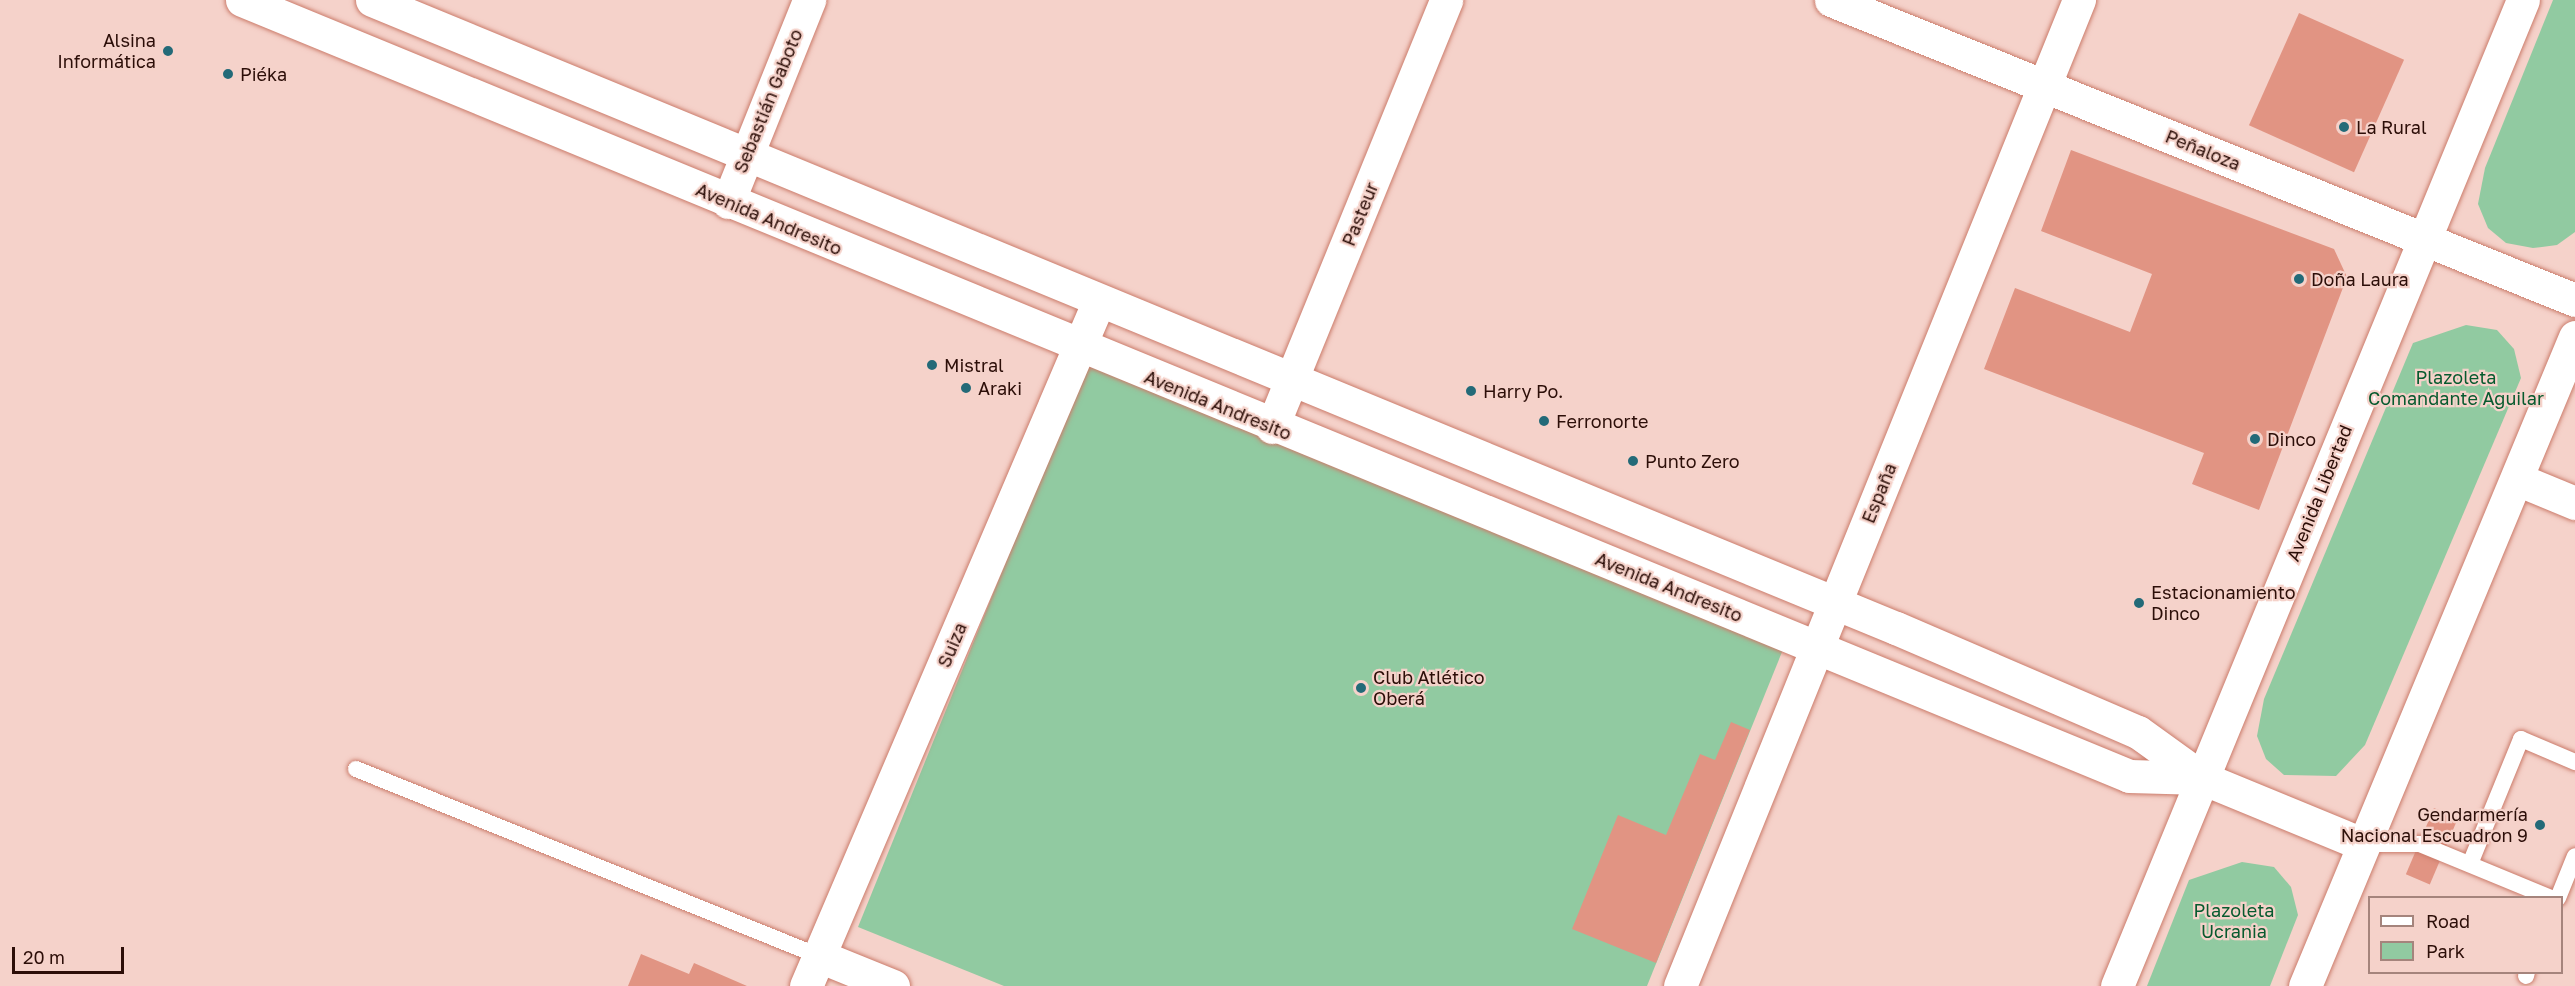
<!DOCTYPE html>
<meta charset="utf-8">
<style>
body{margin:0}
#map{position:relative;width:2575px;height:986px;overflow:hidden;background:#f5d2ca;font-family:"Golos Text",sans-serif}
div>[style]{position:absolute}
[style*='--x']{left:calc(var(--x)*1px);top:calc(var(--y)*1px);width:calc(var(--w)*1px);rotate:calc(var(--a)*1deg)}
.green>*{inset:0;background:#91caa1}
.building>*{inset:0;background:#e19483;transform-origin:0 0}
.roads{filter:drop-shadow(0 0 2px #cb7c6b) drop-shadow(0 0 2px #cb7c6b)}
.lane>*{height:16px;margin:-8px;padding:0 8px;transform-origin:8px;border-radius:8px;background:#fff}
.street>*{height:33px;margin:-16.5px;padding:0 16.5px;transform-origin:16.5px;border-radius:16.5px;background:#fff}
.secondary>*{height:33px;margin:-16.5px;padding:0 16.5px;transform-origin:16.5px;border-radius:16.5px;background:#fff}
.dots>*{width:16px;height:16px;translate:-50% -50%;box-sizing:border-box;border:3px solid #f5d2ca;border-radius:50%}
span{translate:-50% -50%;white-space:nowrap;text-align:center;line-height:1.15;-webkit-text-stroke:4.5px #f5d2ca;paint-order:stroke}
.poi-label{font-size:18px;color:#2c0e08}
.right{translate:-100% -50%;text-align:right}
.left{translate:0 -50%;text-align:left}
.street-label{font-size:18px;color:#2c0e08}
.park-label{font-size:18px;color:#075a2e}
.legend{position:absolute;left:2368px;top:896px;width:195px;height:78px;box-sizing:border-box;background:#f5d2ca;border:2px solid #a5847c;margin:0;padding:8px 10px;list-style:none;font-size:18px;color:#2c0e08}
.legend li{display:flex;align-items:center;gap:12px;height:30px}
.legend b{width:30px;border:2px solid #a5847c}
.scale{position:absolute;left:12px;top:947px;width:112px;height:27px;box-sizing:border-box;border:3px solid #2c0e08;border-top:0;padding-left:8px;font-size:18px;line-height:21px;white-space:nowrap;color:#2c0e08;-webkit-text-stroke:4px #f5d2ca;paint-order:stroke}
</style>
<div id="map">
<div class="green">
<div style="clip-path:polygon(2553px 0,2575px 0,2575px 232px,2557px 245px,2533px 248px,2506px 243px,2488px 228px,2478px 204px,2485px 168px)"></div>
<div style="clip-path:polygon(2466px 325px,2497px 330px,2514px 349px,2521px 378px,2365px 745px,2336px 776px,2284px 775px,2266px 759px,2257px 736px,2264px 699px,2413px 343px)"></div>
<div style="clip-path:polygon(1087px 362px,1784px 647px,1647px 986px,1004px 986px,858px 927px)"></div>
<div style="clip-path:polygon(2242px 862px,2274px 867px,2291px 887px,2298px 915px,2270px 986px,2147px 986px,2189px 880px)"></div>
</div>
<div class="building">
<div style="left:2299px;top:13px;width:115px;height:123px;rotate:24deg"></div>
<div style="clip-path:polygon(2071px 150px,2334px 249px,2347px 277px,2259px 510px,2192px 484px,2204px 453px,1984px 369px,2015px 288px,2130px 332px,2152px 274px,2041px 231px)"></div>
<div style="clip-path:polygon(1731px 722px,1750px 730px,1656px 963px,1572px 929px,1618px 815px,1666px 835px,1700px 754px,1715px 760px)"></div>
<div style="left:2434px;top:808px;width:26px;height:72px;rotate:23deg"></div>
<div style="clip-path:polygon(641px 954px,689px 974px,694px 963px,747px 986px,628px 986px)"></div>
</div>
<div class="roads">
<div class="lane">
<div style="--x:356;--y:769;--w:499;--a:22"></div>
<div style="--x:2362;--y:844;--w:58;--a:0"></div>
<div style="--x:2420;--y:844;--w:142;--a:22.4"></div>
<div style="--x:2470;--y:864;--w:135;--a:-67.8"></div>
<div style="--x:2521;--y:739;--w:59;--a:23.1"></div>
<div style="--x:2558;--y:898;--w:45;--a:-68"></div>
<div style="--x:2526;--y:976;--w:4;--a:-76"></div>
</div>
<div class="street">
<div style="--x:1831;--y:0;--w:802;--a:21.96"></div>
<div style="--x:728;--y:202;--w:218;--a:-68.1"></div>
<div style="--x:1272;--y:427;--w:461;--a:-67.8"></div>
<div style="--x:2517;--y:479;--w:63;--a:22.5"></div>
<div style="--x:819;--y:956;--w:80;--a:22.1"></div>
<div style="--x:806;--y:986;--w:743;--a:-66.85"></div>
<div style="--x:1680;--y:986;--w:1064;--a:-67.97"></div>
</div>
<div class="secondary">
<div style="--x:242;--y:0;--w:2040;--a:22.35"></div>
<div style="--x:2129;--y:776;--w:73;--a:1.6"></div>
<div style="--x:372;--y:0;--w:1648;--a:22.4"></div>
<div style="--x:1896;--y:628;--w:263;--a:23.3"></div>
<div style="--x:2138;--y:732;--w:79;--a:35.7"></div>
<div style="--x:2202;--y:778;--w:173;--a:22.4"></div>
<div style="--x:2117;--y:986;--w:1066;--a:-67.62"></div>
<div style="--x:2305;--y:986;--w:703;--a:-67.41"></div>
</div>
</div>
<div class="dots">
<div style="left:168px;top:51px;background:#236a78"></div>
<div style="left:228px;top:74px;background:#236a78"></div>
<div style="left:2344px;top:127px;background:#236a78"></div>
<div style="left:2299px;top:279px;background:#236a78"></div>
<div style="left:932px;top:365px;background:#236a78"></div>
<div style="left:966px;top:388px;background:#236a78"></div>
<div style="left:1471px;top:391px;background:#236a78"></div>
<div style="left:1544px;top:421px;background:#236a78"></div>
<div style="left:2255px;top:439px;background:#236a78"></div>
<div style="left:1633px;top:461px;background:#236a78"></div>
<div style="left:2139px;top:603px;background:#236a78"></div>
<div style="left:1361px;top:688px;background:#236a78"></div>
<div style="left:2540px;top:825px;background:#236a78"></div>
</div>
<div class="poi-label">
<span class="right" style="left:156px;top:51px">Alsina<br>Informática</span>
<span class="left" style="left:240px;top:74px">Piéka</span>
<span class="left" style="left:2356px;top:127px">La Rural</span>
<span class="left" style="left:2311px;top:279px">Doña Laura</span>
<span class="left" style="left:944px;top:365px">Mistral</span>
<span class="left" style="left:978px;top:388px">Araki</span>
<span class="left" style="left:1483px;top:391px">Harry Po.</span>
<span class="left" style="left:1556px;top:421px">Ferronorte</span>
<span class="left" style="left:2267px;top:439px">Dinco</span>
<span class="left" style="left:1645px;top:461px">Punto Zero</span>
<span class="left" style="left:2151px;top:603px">Estacionamiento<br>Dinco</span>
<span class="left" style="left:1373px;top:688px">Club Atlético<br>Oberá</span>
<span class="right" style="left:2528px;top:825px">Gendarmería<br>Nacional Escuadron 9</span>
</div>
<div class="street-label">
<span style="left:768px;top:101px;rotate:-68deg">Sebastián Gaboto</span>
<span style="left:2203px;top:150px;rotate:22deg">Peñaloza</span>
<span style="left:1360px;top:214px;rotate:-68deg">Pasteur</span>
<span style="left:769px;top:219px;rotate:23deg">Avenida Andresito</span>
<span style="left:1218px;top:405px;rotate:22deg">Avenida Andresito</span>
<span style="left:1879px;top:493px;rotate:-68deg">España</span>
<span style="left:2319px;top:493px;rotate:-68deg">Avenida Libertad</span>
<span style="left:1669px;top:587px;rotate:22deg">Avenida Andresito</span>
<span style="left:952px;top:645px;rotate:-67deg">Suiza</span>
</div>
<div class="park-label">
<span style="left:2456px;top:388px">Plazoleta<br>Comandante Aguilar</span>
<span style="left:2234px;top:921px">Plazoleta<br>Ucrania</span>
</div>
<ul class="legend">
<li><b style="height:8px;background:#fff"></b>Road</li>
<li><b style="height:16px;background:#91caa1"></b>Park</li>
</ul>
<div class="scale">20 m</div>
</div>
